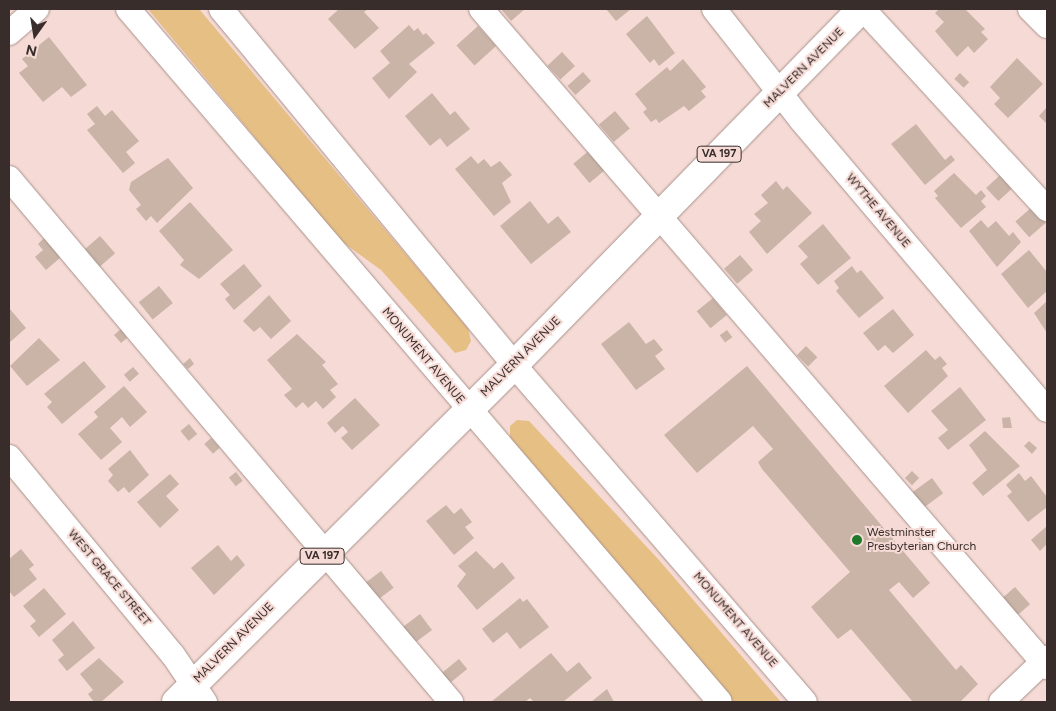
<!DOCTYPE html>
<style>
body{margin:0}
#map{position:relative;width:1056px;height:711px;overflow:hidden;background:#f5dad5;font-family:Figtree,sans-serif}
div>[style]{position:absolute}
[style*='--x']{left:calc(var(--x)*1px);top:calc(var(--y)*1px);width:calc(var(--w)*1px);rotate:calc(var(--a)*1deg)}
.green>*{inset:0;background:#e6bf84}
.building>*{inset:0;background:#c9b4a7;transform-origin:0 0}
.roads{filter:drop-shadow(0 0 1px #aa928c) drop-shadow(0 0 1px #aa928c)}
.minor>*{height:24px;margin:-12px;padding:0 12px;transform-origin:12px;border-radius:12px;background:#fff}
.major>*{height:28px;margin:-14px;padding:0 14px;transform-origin:14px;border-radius:14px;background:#fff}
.dots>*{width:14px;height:14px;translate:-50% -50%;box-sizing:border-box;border:2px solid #f5dad5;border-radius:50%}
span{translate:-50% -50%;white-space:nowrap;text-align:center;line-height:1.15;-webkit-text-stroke:4px #f5dad5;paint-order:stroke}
.shield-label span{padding:1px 4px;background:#f5dad5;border:1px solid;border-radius:4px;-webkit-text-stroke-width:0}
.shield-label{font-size:11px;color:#382d2b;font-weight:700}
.street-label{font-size:12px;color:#382d2b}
.poi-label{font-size:12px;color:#382d2b}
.left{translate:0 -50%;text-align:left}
.frame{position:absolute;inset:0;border:10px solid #382d2b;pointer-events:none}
.north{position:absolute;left:10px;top:10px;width:50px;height:50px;-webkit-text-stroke:4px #f5dad5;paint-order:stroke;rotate:193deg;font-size:14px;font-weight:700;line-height:20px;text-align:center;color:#382d2b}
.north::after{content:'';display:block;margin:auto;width:18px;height:22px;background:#382d2b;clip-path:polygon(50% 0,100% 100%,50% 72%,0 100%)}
</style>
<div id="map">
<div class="green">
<div style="clip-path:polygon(148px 9px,199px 9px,468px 328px,471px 341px,466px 350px,455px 353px,381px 270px,341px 241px)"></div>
<div style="clip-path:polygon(517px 420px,529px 421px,659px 560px,781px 702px,731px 702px,510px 441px,510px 426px)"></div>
</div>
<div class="building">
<div style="clip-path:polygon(339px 9px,368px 9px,364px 12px,379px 28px,355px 49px,328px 19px)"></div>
<div style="clip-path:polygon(501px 9px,525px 9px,511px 21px)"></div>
<div style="clip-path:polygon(606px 9px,631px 9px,616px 21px)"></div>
<div style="clip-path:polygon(939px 9px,965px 9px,985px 29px,981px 32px,988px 39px,974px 53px,968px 46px,957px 57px,935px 31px,944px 22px,935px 13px)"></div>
<div style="clip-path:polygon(647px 16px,675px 53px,659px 66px,654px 59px,650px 63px,626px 34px)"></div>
<div style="clip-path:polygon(409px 25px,414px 31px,418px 28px,423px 35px,426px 33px,435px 43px,409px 64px,417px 72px,389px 99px,372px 78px,390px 63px,380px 51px)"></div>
<div style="left:478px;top:26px;width:27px;height:29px;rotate:48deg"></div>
<div style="clip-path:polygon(49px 37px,87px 85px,71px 97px,62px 87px,43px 102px,19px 73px,28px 66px,22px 59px)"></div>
<div style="left:562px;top:52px;width:19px;height:20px;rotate:47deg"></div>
<div style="clip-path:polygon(1017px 58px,1043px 84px,1008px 118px,994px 104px,1000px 98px,990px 87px)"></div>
<div style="clip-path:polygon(683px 59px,706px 87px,701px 91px,706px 97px,689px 111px,684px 106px,659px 123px,656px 119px,651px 122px,643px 112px,647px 109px,635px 94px,667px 67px,670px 71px)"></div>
<div style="left:583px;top:72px;width:12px;height:21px;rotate:48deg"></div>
<div style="left:960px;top:73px;width:13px;height:8px;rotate:45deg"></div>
<div style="clip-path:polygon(432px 93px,450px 115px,455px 111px,470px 129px,447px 147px,440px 138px,430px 146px,405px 116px)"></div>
<div style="clip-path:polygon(97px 106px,105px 116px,112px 110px,139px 141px,126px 152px,135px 163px,123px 173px,87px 130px,95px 124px,87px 114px)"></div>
<div style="clip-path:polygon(1047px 107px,1047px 124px,1039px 116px)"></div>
<div style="left:615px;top:111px;width:23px;height:21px;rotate:50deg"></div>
<div style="clip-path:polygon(916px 124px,945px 160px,951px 155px,955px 160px,925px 185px,891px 144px)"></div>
<div style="left:591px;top:149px;width:25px;height:23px;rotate:50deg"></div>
<div style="clip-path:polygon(471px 156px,478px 164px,484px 159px,491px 167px,500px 161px,512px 175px,502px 183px,511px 202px,494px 216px,455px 169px)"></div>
<div style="clip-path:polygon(168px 158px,193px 188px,157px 223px,151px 216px,146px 221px,136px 209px,141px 205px,129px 190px,131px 182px)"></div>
<div style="clip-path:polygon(954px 173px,976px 195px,981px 190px,986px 196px,981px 201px,986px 207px,961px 228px,935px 198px,938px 196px,934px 191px)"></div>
<div style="left:1000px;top:175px;width:18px;height:19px;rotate:47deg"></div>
<div style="clip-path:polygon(776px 181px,783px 190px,787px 186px,812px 213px,767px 254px,749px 232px,761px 221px,754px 214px,768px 203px,761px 195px)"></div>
<div style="clip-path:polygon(530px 201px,548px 224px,558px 216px,571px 232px,531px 264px,500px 226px)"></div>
<div style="clip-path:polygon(190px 202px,233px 250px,199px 279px,180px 265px,184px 260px,159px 231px)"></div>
<div style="left:1032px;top:207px;width:21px;height:22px;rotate:49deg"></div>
<div style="clip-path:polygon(981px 220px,988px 228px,996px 221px,1009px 236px,1013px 232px,1021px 242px,997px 267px,969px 231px)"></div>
<div style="clip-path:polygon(823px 224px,851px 258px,818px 285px,800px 264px,808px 257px,798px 246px)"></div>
<div style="left:100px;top:236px;width:23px;height:22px;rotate:49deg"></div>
<div style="clip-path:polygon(44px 238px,61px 257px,46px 270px,35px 257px,43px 250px,38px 244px)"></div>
<div style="clip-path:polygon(1029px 250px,1047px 272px,1047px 291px,1028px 308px,1001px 274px)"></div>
<div style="left:740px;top:255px;width:20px;height:21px;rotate:49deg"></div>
<div style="clip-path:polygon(244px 264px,262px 286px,234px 310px,225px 299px,230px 295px,220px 284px)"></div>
<div style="clip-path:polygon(852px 266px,857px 273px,861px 270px,884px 298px,859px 318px,836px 291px,839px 288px,834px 281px)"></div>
<div style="left:159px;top:286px;width:22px;height:26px;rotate:51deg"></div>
<div style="clip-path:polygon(269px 295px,291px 321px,271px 339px,260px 327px,254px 332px,243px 321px)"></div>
<div style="left:713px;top:298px;width:22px;height:21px;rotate:51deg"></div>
<div style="clip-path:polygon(1047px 301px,1047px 333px,1034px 313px)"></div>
<div style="clip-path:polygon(9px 308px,26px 328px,9px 343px)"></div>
<div style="clip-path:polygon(893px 309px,914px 335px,893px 353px,885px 345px,878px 351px,863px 333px)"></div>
<div style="clip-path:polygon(629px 322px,646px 344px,654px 339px,663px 350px,655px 356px,665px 369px,636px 390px,601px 344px)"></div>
<div style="clip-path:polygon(121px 329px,127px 338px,121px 343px,114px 335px)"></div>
<div style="left:727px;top:330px;width:9px;height:9px;rotate:54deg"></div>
<div style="clip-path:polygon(297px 334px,326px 362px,322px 365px,338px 384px,330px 390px,336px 397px,323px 409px,316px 401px,308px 408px,303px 402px,296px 408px,284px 395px,292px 389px,267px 360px)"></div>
<div style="clip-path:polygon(39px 338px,60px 360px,27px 386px,10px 366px)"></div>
<div style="left:806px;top:346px;width:16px;height:13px;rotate:45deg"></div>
<div style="clip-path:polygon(926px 350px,935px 360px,940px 356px,947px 364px,942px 368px,948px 376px,908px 413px,884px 386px)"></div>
<div style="clip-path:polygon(190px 358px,194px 364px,188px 369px,183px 364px)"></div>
<div style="clip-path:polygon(84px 361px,106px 387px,62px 424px,47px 407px,52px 402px,44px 394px)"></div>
<div style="clip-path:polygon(747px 366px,930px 583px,913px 598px,899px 582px,889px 590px,956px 670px,961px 665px,978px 684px,960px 702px,913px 702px,851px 629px,838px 639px,811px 607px,850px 572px,762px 469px,758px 462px,773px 449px,753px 426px,697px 473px,664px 435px)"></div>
<div style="left:133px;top:367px;width:9px;height:12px;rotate:49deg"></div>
<div style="clip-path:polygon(124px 386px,147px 412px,130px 427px,122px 417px,110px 428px,122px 442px,101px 460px,78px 434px,98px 417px,94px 412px)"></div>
<div style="clip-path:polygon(960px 387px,986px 420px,948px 450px,938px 438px,948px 430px,931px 411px)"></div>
<div style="clip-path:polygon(355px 398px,380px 425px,352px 450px,341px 438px,348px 432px,343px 426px,335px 433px,327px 423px)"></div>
<div style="clip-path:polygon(1010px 417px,1012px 428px,1003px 428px,1002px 418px)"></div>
<div style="left:189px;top:424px;width:13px;height:11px;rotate:51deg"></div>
<div style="clip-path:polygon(985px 431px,1020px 466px,983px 496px,972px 483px,987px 470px,969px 445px)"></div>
<div style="left:211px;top:438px;width:13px;height:9px;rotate:48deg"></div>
<div style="clip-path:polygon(1029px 441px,1037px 448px,1032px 454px,1024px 446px)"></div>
<div style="clip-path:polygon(130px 450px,149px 475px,129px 493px,124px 487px,118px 492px,108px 481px,113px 475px,108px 469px)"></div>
<div style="left:912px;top:471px;width:10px;height:10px;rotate:45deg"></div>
<div style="left:236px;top:472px;width:11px;height:9px;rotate:52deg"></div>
<div style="clip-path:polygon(1019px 473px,1025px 481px,1031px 476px,1047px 497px,1047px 507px,1028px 522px,1007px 496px,1012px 492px,1006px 485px)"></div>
<div style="clip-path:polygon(170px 474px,179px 484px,166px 496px,179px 510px,160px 528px,137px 502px)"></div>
<div style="left:932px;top:478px;width:19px;height:26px;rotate:54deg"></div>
<div style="clip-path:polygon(446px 505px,454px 514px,461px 508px,472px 522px,465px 527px,474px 538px,454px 555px,426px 521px)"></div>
<div style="clip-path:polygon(1047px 526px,1047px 544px,1040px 551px,1031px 540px)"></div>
<div style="clip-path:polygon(218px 545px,231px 561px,237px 555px,245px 565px,214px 595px,191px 568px)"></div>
<div style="clip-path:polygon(21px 549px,34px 565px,29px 569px,37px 579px,14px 597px,9px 591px,9px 559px)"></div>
<div style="clip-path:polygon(476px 551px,494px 569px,502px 562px,515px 578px,477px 610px,457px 586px,466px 574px,458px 566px)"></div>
<div style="left:381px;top:571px;width:21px;height:21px;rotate:53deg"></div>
<div style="left:1015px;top:587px;width:23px;height:19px;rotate:49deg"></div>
<div style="clip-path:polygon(44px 588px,66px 614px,39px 637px,30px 626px,36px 621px,23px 606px)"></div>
<div style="clip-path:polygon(520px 598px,523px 602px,527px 599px,549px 627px,520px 649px,507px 632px,493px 643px,482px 629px)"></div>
<div style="left:420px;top:614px;width:20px;height:21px;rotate:53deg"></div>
<div style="clip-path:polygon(73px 621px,95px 648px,67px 671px,58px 660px,64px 655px,52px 640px)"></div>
<div style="clip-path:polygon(551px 653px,567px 672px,579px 662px,592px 678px,563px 702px,534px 702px,530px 698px,525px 702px,491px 702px)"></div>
<div style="clip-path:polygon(99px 658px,124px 682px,101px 702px,94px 702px,88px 694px,93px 690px,80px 674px)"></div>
<div style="left:459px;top:659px;width:13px;height:23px;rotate:51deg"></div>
<div style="clip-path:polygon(607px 689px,614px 702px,591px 702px)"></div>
</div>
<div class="roads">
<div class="minor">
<div style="--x:128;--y:9;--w:911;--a:49.49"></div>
<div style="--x:221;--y:9;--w:461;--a:50.5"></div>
<div style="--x:514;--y:365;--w:445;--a:49.2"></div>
<div style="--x:481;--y:9;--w:868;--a:49.3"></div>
<div style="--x:714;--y:9;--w:141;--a:51.9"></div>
<div style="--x:801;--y:120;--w:380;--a:49.7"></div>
<div style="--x:863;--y:9;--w:272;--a:47.4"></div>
<div style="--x:1030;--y:9;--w:24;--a:45"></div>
<div style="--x:9;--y:33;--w:37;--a:-41"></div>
<div style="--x:9;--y:178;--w:686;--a:49.85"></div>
<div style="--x:9;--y:457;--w:257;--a:50.4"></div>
<div style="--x:173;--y:655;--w:57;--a:55.8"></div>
<div style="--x:1001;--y:702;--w:64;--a:-43.7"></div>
</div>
<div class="major">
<div style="--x:176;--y:702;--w:477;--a:-44.9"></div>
<div style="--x:514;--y:365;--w:498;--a:-45.7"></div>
</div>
</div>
<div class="dots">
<div style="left:857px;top:540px;background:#1e7a29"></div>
</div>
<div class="shield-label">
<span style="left:719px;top:154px">VA 197</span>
<span style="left:322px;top:556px">VA 197</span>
</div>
<div class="street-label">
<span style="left:804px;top:68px;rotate:-45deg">MALVERN AVENUE</span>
<span style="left:878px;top:211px;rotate:50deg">WYTHE AVENUE</span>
<span style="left:423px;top:356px;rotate:50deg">MONUMENT AVENUE</span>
<span style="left:521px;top:357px;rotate:-45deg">MALVERN AVENUE</span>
<span style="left:109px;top:578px;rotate:50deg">WEST GRACE STREET</span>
<span style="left:735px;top:620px;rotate:49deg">MONUMENT AVENUE</span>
<span style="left:234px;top:643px;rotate:-45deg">MALVERN AVENUE</span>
</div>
<div class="poi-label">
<span class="left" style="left:867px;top:540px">Westminster<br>Presbyterian Church</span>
</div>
<div class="frame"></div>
<div class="north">N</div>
</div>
